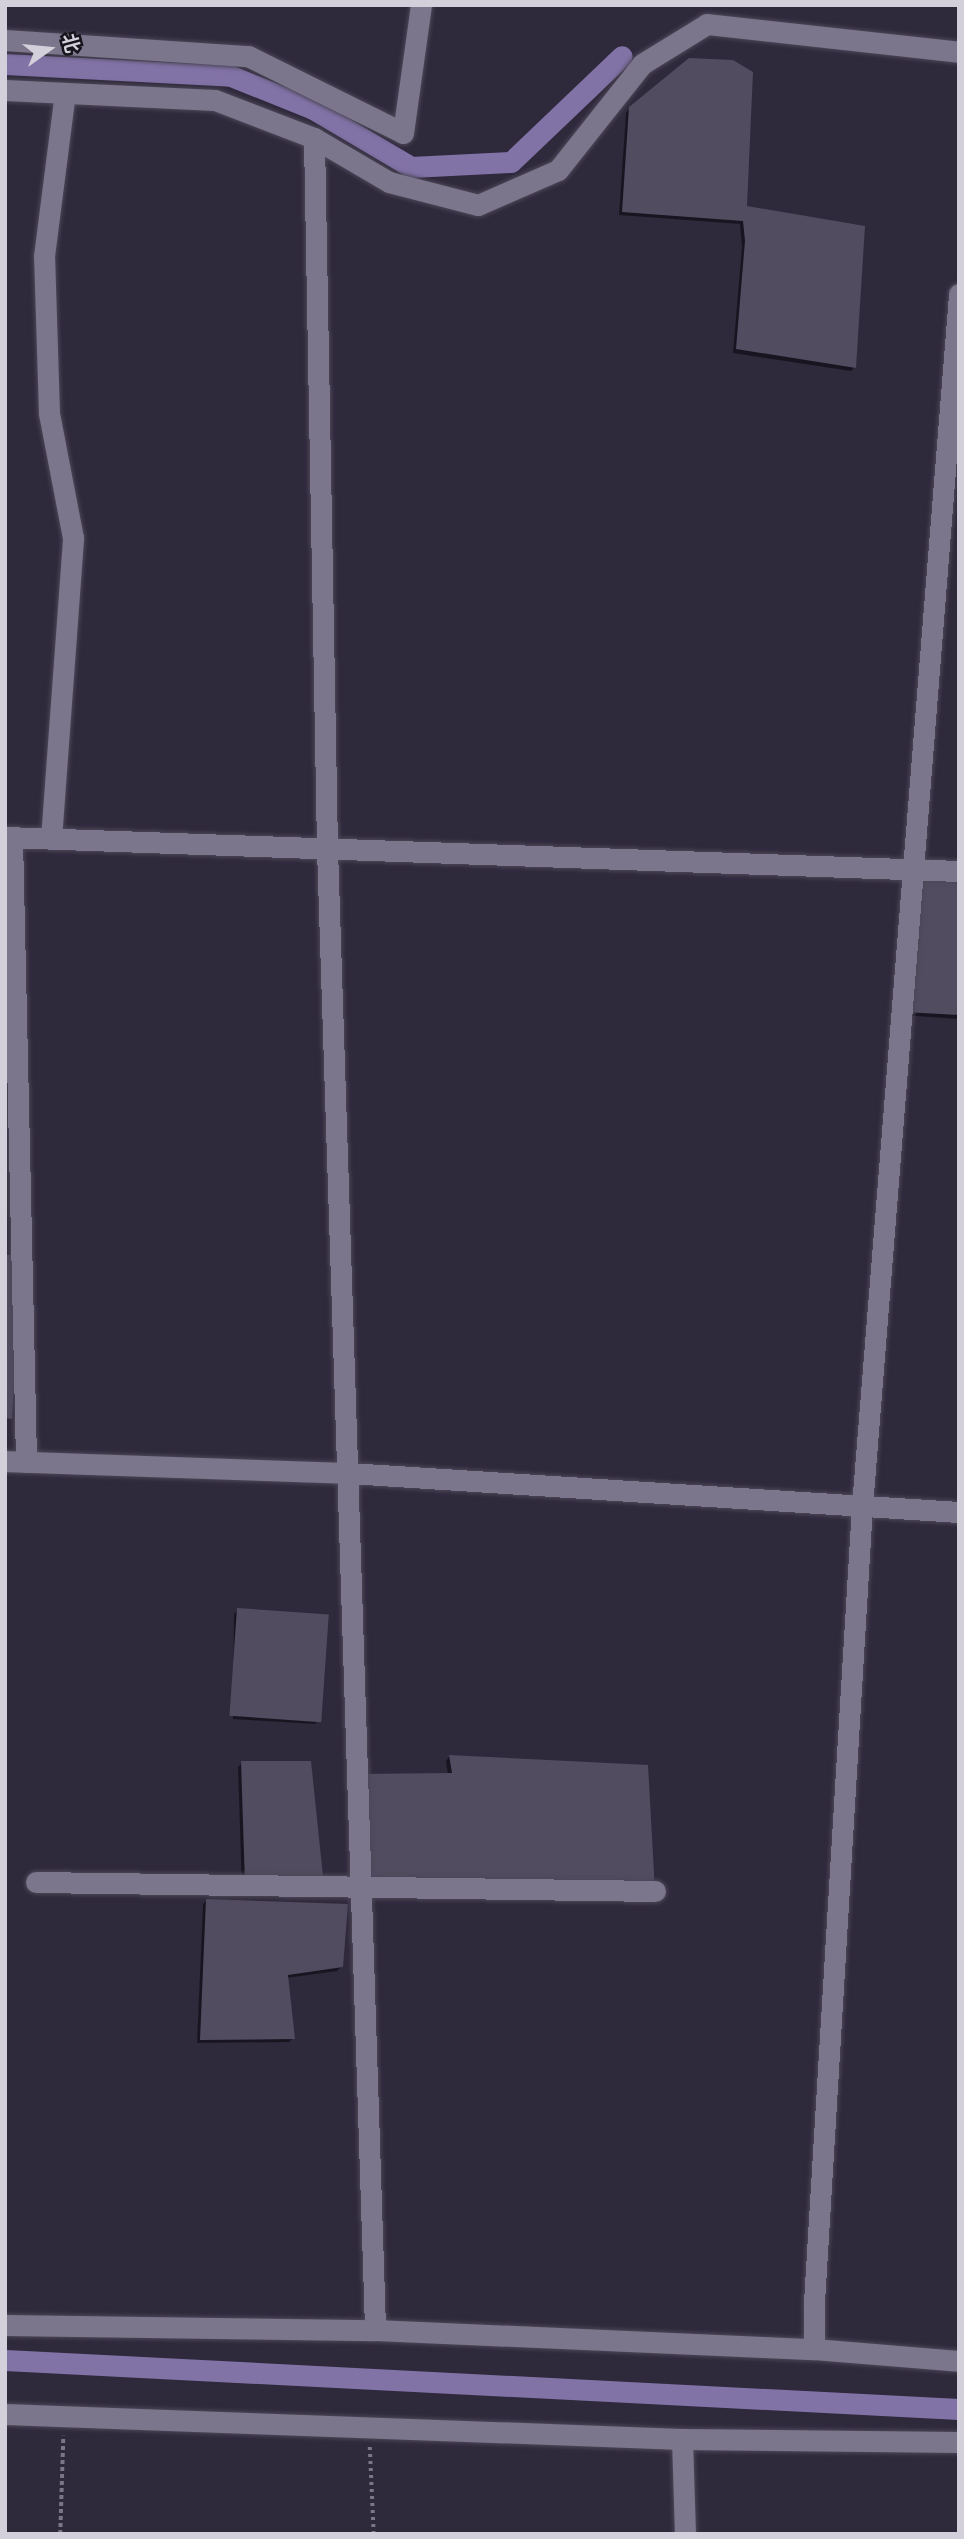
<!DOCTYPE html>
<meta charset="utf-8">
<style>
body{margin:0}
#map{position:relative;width:964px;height:2539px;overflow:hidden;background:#2f293c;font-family:"Sofia Sans Condensed","Noto Sans SC",sans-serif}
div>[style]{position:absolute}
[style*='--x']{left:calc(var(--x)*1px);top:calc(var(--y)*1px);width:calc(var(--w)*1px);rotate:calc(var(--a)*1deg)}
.shadow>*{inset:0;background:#0007}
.canal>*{height:21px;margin:-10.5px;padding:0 10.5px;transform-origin:10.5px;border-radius:10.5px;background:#8273a7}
.building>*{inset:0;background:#524c61;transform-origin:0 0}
.path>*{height:3.5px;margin-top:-1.75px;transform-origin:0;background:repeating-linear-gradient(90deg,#7b7686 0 3.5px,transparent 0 7px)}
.roads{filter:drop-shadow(0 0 2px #4c4757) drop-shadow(0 0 2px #4c4757)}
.minor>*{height:21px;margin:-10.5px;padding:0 10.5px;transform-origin:10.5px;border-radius:10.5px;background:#7c768c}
span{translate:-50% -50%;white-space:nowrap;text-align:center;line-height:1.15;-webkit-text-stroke:6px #16141c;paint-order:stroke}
.frame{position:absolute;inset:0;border:7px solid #d3d0dc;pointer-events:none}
.north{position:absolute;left:14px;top:14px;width:70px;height:70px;-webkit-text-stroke:5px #16141c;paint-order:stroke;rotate:75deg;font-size:19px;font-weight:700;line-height:28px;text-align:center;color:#d3d0dc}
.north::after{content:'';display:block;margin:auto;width:24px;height:32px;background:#d3d0dc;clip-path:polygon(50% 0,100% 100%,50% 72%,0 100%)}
</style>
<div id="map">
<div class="shadow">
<div style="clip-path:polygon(630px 108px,745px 207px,855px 367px,851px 371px,733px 353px,742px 246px,740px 224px,619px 215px,626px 113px)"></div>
<div style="clip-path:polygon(959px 876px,959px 1019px,901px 1015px)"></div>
<div style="clip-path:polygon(238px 1610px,319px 1720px,315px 1724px,233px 1719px,234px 1614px)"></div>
<div style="clip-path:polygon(449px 1757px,646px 1767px,448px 1775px,446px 1761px)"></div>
<div style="clip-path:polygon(242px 1763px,310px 1763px,242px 1888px,238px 1767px)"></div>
<div style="clip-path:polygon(207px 1900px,341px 1967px,337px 1971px,286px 1978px,293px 2038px,289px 2042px,197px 2043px,203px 1904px)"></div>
</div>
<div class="canal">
<div style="--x:5;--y:64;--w:226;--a:3"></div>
<div style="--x:231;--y:76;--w:88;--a:21.9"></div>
<div style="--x:313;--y:109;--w:114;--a:30.6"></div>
<div style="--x:411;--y:167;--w:100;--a:-2.9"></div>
<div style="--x:511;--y:162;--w:153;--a:-43.7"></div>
<div style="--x:5;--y:2360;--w:955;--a:2.94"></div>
</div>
<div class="building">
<div style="clip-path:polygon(689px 58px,733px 60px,753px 72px,747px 206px,865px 226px,856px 368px,736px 349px,745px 241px,743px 221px,622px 212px,629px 107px)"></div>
<div style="clip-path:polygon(913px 869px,959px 874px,959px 1015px,904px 1012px)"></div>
<div style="clip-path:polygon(5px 1255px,22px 1255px,12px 1419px,5px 1418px)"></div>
<div style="left:237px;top:1608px;width:92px;height:108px;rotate:4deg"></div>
<div style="clip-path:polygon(449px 1755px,648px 1765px,655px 1891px,361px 1886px,357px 1774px,452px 1773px)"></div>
<div style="clip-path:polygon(241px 1761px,311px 1761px,324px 1886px,245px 1884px)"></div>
<div style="clip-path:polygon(206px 1899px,348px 1904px,343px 1967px,288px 1975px,295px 2039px,200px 2040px)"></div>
</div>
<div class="path">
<div style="--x:370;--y:2447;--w:87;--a:87.4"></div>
<div style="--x:60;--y:2534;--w:98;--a:-88.2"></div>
</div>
<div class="roads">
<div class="minor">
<div style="--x:5;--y:40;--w:244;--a:3.8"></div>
<div style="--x:248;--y:56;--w:173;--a:26.4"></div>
<div style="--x:403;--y:133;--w:129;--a:-82"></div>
<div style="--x:5;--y:90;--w:210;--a:2.7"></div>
<div style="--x:215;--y:100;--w:106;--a:21"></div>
<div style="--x:314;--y:138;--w:87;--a:30.4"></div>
<div style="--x:389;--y:182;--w:92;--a:14.5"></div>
<div style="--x:478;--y:205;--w:87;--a:-23.6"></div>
<div style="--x:558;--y:170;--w:135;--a:-51.6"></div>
<div style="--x:642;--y:64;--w:76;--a:-31.6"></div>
<div style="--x:707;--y:24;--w:254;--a:6.3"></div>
<div style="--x:314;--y:138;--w:711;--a:88.95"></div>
<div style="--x:327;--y:849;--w:1482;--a:88.14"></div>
<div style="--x:5;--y:837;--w:955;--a:2.04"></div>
<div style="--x:12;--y:838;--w:624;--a:88.71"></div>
<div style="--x:51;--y:839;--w:302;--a:-85.8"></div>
<div style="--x:73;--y:538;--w:127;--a:-100.9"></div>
<div style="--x:49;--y:413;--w:157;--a:-91.8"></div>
<div style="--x:44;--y:256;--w:164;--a:-82.7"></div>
<div style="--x:5;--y:1461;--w:344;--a:2"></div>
<div style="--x:349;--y:1473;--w:611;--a:3.66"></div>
<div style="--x:36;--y:1882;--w:619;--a:0.83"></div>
<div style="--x:5;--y:2325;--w:370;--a:0.8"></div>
<div style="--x:375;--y:2330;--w:439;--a:2.5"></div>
<div style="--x:814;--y:2349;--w:145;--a:4.7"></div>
<div style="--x:814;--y:2349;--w:47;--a:-90"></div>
<div style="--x:814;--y:2302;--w:797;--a:-86.55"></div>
<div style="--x:862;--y:1506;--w:1216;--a:-85.42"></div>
<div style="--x:5;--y:2414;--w:677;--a:2.11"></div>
<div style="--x:682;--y:2439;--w:277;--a:0.6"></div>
<div style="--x:682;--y:2439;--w:95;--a:88.2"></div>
</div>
</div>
<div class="frame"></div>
<div class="north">北</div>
</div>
